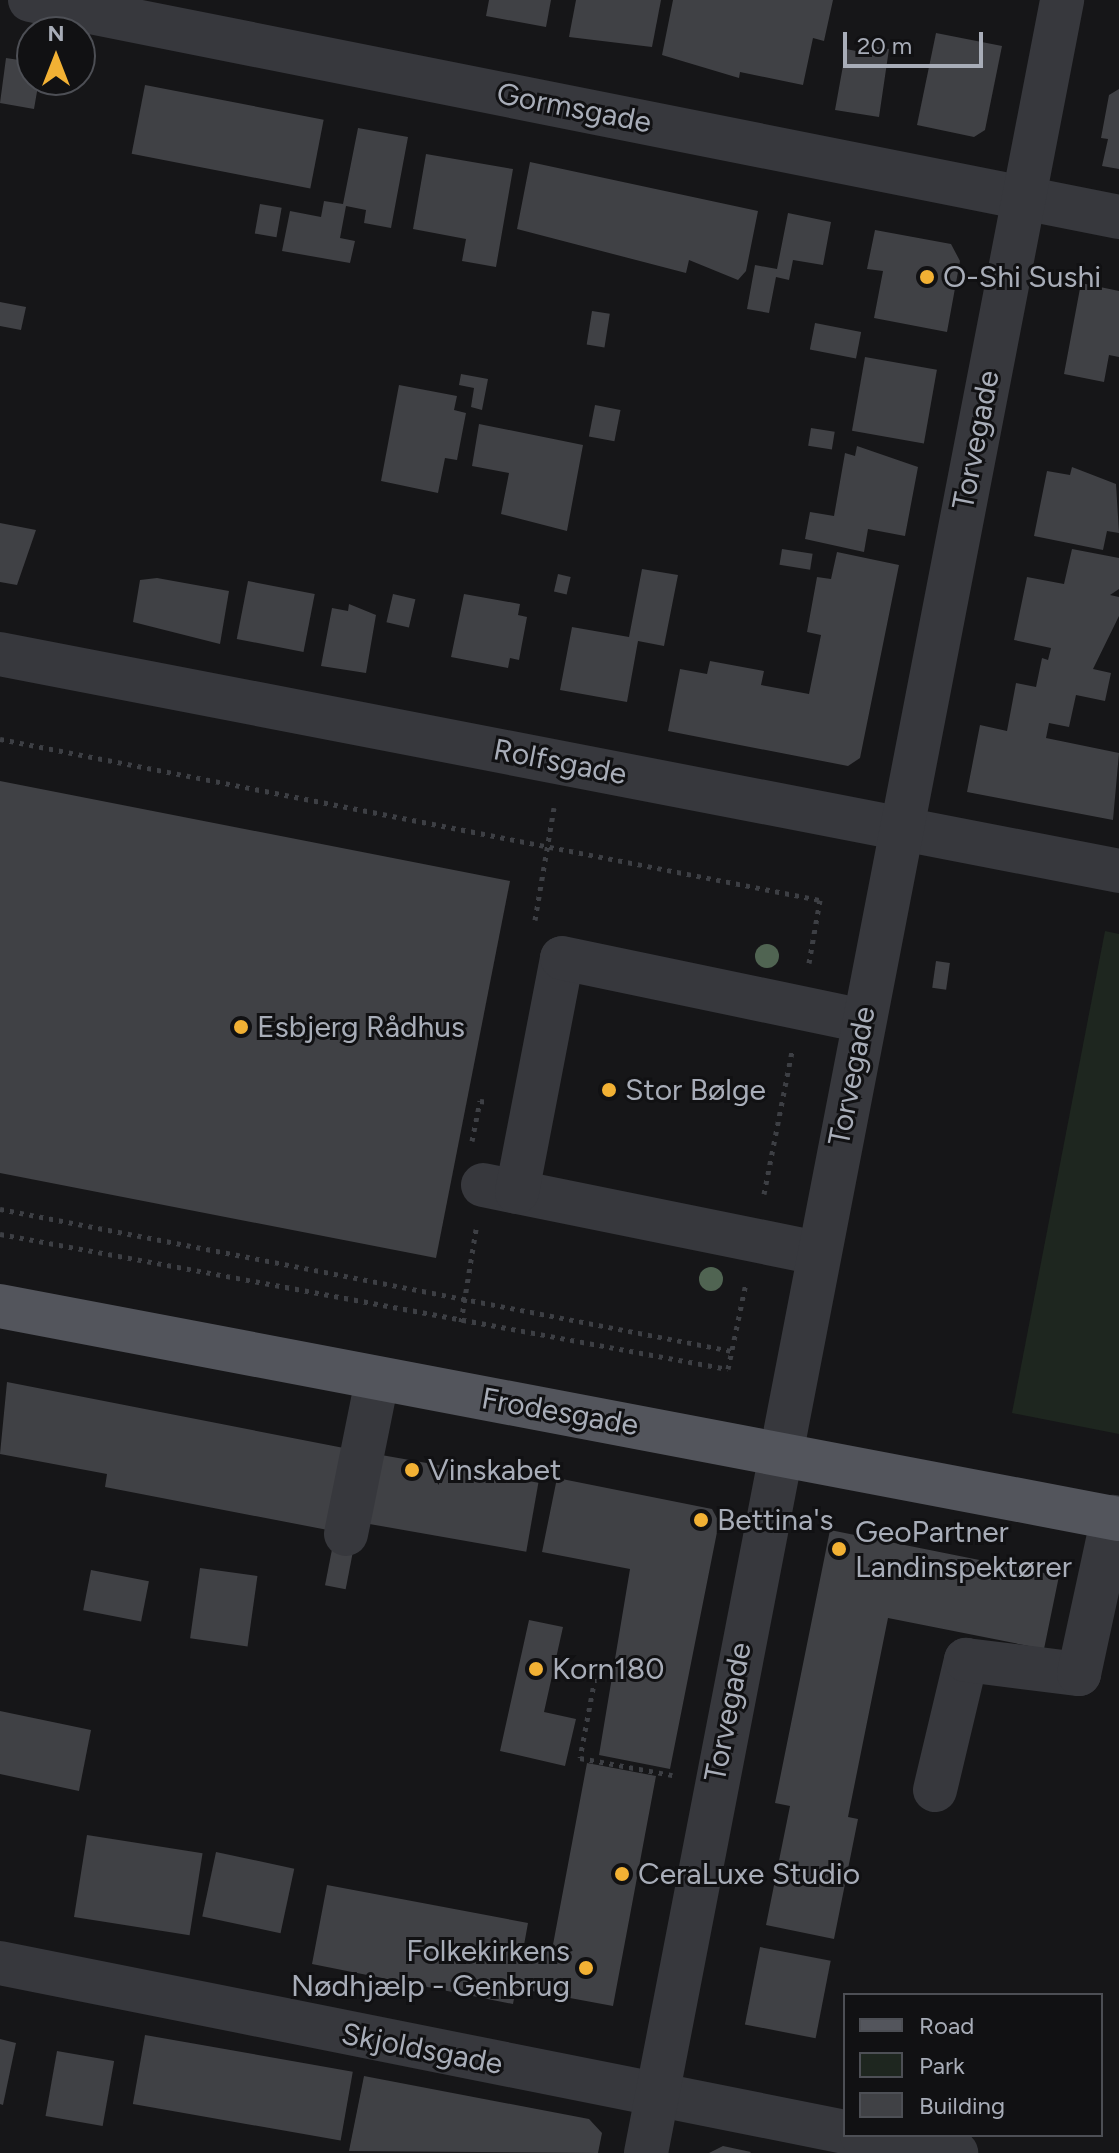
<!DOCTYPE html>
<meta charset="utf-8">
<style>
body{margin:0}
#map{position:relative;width:1119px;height:2153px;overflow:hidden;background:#161618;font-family:Figtree,sans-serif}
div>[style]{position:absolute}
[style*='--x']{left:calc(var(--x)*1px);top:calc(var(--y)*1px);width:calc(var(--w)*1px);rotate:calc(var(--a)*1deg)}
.green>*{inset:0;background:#1e261f}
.building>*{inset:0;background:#404145;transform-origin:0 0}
.path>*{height:5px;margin-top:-2.5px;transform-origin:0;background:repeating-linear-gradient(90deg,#3d3f44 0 4px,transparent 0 10px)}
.minor>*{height:44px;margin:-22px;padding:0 22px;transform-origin:22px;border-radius:22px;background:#37383d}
.major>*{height:44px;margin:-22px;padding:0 22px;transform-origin:22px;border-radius:22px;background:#53555c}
.trees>*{width:24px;height:24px;margin:-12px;border-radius:50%;background:#506452}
.dots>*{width:22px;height:22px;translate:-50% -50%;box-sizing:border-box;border:4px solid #111113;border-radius:50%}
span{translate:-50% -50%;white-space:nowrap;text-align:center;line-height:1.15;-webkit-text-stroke:6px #111113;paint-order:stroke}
.street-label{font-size:30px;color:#a8adb8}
.poi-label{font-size:30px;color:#a8adb8}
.left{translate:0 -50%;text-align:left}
.right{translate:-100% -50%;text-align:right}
.legend{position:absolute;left:843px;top:1993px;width:260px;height:144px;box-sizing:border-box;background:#111113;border:2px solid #4d4f55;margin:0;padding:10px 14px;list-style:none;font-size:24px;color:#a8adb8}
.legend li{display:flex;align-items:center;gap:16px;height:40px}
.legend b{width:40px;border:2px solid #4d4f55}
.north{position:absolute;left:16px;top:16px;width:80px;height:80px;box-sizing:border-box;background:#111113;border:2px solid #4d4f55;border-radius:50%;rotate:0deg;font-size:22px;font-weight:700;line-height:32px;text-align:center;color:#a8adb8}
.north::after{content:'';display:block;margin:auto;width:28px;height:36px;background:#f2b134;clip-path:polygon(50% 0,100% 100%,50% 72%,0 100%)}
.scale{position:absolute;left:843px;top:32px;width:140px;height:36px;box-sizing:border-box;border:4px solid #a8adb8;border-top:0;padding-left:10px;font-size:24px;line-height:28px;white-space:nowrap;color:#a8adb8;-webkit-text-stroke:6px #111113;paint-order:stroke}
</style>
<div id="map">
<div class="green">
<div style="clip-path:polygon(1105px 931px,1119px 934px,1119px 1434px,1012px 1413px)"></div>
</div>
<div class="building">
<div style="clip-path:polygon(489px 0,551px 0,546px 27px,486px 16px)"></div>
<div style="clip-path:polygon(576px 0,661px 0,652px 47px,569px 37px)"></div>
<div style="clip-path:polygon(673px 0,833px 0,824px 41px,813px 38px,803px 85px,740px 72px,739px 78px,662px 55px)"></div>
<div style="clip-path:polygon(936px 33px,1002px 46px,985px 130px,974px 137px,917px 125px)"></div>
<div style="clip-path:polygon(863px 44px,889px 49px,879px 117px,835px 110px,846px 49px,861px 52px)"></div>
<div style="clip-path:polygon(6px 58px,32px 62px,32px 80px,39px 80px,34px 109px,0 103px)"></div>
<div style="left:145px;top:85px;width:182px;height:70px;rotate:11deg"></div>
<div style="clip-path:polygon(1119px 89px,1119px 169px,1102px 166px,1108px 139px,1101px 138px,1109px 95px)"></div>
<div style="clip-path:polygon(358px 128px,408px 137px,391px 228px,364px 223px,366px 210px,346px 206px,340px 238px,355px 241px,350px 263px,282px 251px,290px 211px,321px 217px,324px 201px,343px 204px)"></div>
<div style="clip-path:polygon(426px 154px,513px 169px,496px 267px,462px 261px,466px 239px,413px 229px)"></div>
<div style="clip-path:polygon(530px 162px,758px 211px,746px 271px,738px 280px,689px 260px,686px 273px,517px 229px)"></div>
<div style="left:260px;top:204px;width:22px;height:30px;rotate:10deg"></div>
<div style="clip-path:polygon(788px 213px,831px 222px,823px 265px,793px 260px,789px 280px,776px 277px,769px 313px,747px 309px,755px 265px,777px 269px)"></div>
<div style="clip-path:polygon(875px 230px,951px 244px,960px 261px,947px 332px,874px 318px,883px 271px,867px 269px)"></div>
<div style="clip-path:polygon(1081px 283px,1119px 291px,1119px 357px,1109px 355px,1104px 382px,1064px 374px)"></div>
<div style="clip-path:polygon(0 302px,26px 307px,21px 330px,0 326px)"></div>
<div style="left:592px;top:311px;width:18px;height:34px;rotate:9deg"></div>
<div style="left:815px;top:323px;width:47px;height:27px;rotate:11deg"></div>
<div style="left:865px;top:357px;width:73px;height:75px;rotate:10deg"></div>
<div style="clip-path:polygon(461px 374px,488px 379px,482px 410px,471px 407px,474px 388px,459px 385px)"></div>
<div style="clip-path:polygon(399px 385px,457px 396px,454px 410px,466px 413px,457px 460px,445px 458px,438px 493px,381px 481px)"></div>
<div style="left:595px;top:405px;width:26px;height:32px;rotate:11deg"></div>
<div style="clip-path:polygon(479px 424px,583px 445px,567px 531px,501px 514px,509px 473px,472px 466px)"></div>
<div style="left:811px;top:428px;width:24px;height:18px;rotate:9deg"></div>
<div style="clip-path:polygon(857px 446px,918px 467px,905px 536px,868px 529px,864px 552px,805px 539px,810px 512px,834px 516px,845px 453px,855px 456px)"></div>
<div style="clip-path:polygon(1072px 467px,1116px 484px,1119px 533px,1107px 531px,1103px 550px,1034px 536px,1047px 471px,1070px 475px)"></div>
<div style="clip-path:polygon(0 523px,36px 530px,17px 585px,0 582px)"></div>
<div style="left:782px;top:549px;width:31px;height:16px;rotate:9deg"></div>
<div style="clip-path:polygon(1072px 549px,1119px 558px,1119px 589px,1110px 595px,1119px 597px,1119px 616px,1093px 669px,1111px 673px,1105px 701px,1076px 695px,1069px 727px,1049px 723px,1046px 738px,1119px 753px,1113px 820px,967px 792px,980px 725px,1007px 731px,1016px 683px,1036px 687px,1042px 658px,1048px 660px,1051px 648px,1014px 640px,1027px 577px,1064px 584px)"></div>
<div style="clip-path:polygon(837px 552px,899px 565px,860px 758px,848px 766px,668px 731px,680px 669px,707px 674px,710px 661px,764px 671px,761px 685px,809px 694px,821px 635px,807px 632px,817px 577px,831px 579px)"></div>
<div style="clip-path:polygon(642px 569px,678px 575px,664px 646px,638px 641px,627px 702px,560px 690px,572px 627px,629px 637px)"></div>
<div style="left:558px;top:574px;width:13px;height:18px;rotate:13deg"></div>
<div style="clip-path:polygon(157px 578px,229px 591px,220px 644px,133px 622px,140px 580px)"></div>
<div style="left:248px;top:581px;width:68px;height:59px;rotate:11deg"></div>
<div style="left:393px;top:594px;width:23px;height:29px;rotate:13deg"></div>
<div style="clip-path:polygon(464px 594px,520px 604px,518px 615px,527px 617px,519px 660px,510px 658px,508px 668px,451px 657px)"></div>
<div style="clip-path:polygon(349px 604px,376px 615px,366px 673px,321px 666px,332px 608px,348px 611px)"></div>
<div style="clip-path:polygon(0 781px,510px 881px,436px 1258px,0 1173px)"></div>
<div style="left:936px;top:961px;width:14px;height:27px;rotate:8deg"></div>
<div style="clip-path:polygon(7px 1382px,349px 1449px,333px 1531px,105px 1487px,107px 1474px,0 1454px)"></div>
<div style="left:370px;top:1453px;width:171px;height:70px;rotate:10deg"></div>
<div style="clip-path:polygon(557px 1478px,712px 1509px,719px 1522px,670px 1769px,599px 1755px,630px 1569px,542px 1552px)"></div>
<div style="clip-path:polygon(830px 1530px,1059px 1576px,1044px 1649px,888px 1618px,848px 1817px,858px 1819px,834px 1939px,766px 1925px,790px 1806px,775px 1803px)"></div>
<div style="left:334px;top:1539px;width:21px;height:47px;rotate:11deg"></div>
<div style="left:200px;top:1568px;width:58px;height:71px;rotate:8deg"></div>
<div style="left:91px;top:1570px;width:59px;height:41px;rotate:11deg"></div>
<div style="clip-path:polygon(529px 1620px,563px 1627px,544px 1712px,576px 1719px,565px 1766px,500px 1751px)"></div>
<div style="clip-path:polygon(0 1711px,91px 1730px,79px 1791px,0 1774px)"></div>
<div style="clip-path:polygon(587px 1763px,656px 1776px,613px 2006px,516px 1988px,513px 2004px,312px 1964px,327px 1885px,528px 1923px,524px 1945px,552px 1950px)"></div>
<div style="left:87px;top:1835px;width:117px;height:83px;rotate:9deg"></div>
<div style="left:216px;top:1852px;width:80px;height:66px;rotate:12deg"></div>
<div style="left:760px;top:1947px;width:72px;height:79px;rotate:11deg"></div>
<div style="left:145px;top:2035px;width:211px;height:70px;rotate:10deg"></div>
<div style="clip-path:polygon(0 2039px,16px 2043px,3px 2105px,0 2104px)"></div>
<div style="left:57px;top:2051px;width:58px;height:66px;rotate:10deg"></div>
<div style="clip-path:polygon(364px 2076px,589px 2119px,602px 2133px,598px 2153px,349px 2151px)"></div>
<div style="clip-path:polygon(723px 2146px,751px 2152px,750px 2153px,709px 2153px)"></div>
</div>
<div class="path">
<div style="--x:0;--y:739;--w:836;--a:11.11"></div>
<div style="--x:820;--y:900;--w:64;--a:99.9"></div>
<div style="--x:535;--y:920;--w:114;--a:-80.4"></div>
<div style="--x:472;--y:1141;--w:41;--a:-78.7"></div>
<div style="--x:480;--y:1101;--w:9;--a:6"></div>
<div style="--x:764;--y:1194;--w:146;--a:-78.9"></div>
<div style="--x:0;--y:1209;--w:746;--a:10.98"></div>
<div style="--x:0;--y:1234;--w:740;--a:10.51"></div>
<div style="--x:728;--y:1369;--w:88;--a:-78.2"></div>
<div style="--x:461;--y:1322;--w:94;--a:-80.8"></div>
<div style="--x:595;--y:1678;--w:81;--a:100.6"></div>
<div style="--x:580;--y:1758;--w:94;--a:10.5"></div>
</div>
<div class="minor">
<div style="--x:30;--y:0;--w:1110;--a:11.27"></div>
<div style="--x:0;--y:654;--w:1140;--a:10.97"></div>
<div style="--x:483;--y:1185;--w:340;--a:11.5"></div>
<div style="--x:517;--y:1192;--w:238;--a:-79.1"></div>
<div style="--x:562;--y:958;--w:308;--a:11.8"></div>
<div style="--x:346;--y:1534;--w:157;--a:-78.6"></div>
<div style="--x:935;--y:1790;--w:134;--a:-76.6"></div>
<div style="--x:966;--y:1660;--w:114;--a:7.1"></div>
<div style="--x:1079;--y:1674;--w:161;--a:-77.8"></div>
<div style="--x:0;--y:1963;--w:862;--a:11.31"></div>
<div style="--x:862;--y:2135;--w:96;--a:10.8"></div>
<div style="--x:646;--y:2153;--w:2193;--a:-79.06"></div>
</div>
<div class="major">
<div style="--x:0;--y:1306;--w:1139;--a:10.78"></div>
</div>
<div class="trees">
<div style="left:767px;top:956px"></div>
<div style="left:711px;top:1279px"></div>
</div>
<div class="dots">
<div style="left:927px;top:277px;background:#f2b134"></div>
<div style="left:241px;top:1027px;background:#f2b134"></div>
<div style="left:609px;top:1090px;background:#f2b134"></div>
<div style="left:412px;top:1470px;background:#f2b134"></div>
<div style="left:701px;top:1520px;background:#f2b134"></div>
<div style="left:839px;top:1549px;background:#f2b134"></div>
<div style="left:536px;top:1669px;background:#f2b134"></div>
<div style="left:622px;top:1874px;background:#f2b134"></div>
<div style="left:586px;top:1968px;background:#f2b134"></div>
</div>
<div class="street-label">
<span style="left:574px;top:108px;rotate:11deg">Gormsgade</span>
<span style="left:976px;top:440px;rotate:-79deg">Torvegade</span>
<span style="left:560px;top:762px;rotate:11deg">Rolfsgade</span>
<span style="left:852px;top:1076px;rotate:-79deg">Torvegade</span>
<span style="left:560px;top:1412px;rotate:10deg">Frodesgade</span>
<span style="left:728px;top:1712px;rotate:-79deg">Torvegade</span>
<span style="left:422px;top:2049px;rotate:11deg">Skjoldsgade</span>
</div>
<div class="poi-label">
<span class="left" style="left:943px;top:277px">O-Shi Sushi</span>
<span class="left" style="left:257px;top:1027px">Esbjerg Rådhus</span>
<span class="left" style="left:625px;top:1090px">Stor Bølge</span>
<span class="left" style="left:428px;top:1470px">Vinskabet</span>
<span class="left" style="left:717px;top:1520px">Bettina's</span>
<span class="left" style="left:855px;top:1549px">GeoPartner<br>Landinspektører</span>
<span class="left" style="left:552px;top:1669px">Korn180</span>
<span class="left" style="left:638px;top:1874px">CeraLuxe Studio</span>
<span class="right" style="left:570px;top:1968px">Folkekirkens<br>Nødhjælp - Genbrug</span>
</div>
<ul class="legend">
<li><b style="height:10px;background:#53555c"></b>Road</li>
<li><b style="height:22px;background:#1e261f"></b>Park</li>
<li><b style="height:22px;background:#404145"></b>Building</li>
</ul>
<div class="north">N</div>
<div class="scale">20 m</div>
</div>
